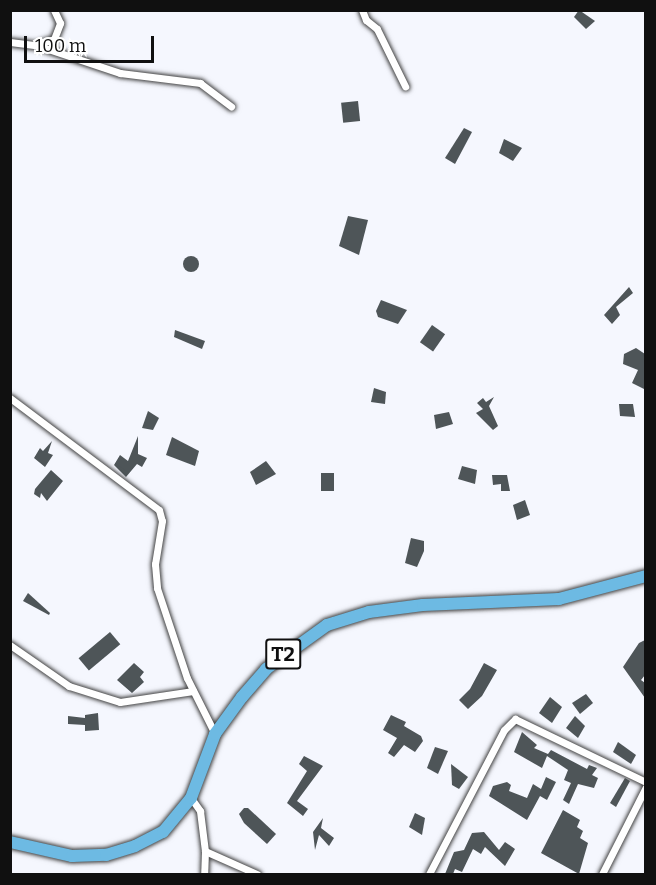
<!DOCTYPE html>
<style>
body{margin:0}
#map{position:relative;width:656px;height:885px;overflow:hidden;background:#f5f7fe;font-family:Bitter,serif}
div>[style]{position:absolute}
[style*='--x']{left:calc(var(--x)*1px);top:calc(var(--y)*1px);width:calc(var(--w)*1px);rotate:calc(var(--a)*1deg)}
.building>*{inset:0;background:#4e5558;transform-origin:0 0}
.round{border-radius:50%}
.roads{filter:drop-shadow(0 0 2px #434343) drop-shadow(0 0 2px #434343)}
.street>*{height:7px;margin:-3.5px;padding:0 3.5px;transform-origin:3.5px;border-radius:3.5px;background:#fff}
.highway>*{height:12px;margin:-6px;padding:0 6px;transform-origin:6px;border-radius:6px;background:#6dbae3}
span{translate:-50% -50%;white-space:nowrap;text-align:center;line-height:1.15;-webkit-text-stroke:6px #fff;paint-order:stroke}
.shield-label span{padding:2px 4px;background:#fff;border:2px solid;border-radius:4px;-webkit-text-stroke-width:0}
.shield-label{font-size:20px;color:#101010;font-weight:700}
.frame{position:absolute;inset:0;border:12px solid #101010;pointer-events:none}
.scale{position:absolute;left:24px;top:36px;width:130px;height:27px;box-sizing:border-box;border:3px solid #101010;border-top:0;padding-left:8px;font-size:18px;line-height:21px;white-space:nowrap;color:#101010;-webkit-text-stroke:4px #fff;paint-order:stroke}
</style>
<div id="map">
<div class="building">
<div style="clip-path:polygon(579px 10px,595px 21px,586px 29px,574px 17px)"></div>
<div style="left:358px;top:101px;width:20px;height:17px;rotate:84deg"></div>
<div style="clip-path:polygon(464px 128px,472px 132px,455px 164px,445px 158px)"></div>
<div style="clip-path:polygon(504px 139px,522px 148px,513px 161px,499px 153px)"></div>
<div style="clip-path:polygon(348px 216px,368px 220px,359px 255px,339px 246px)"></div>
<div class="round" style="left:183px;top:256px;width:16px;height:16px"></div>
<div style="clip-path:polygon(629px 287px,633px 293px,616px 307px,620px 315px,612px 324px,604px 315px)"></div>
<div style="clip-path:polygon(381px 300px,407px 310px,398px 324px,378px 317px,376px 311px)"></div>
<div style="left:432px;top:325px;width:16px;height:21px;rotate:35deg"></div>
<div style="clip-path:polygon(175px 330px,205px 341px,202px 349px,174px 337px)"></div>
<div style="clip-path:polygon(636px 348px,645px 354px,644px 389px,632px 383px,638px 370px,623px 364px,624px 354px)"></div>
<div style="clip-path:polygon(374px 388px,386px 392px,385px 404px,371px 402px)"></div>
<div style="clip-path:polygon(494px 397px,489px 406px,498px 426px,493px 430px,476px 413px,483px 409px,477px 403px,483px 398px,486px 402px)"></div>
<div style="clip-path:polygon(619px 404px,633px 404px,635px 417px,620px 416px)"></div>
<div style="clip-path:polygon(148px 411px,159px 418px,153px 430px,142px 428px)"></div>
<div style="clip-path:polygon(449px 412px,453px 424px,436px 429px,434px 415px)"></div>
<div style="clip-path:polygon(138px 436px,138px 454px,147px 458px,142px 467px,137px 464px,126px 477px,114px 465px,120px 455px,128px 461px)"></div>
<div style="clip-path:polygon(172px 437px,199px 451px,195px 466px,166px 455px)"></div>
<div style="clip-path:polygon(52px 441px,48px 453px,53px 455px,45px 467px,34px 458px,40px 448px,43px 451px)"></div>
<div style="clip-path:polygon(266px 461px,276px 474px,256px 485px,250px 472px)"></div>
<div style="clip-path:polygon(462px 466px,477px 470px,475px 484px,458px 479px)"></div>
<div style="clip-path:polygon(51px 470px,63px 481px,47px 501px,41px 493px,40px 498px,34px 494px,35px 489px)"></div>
<div style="left:321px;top:473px;width:13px;height:18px"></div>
<div style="clip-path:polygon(492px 475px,507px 475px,510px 491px,501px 491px,501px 484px,493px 485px)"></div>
<div style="clip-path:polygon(525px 500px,530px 515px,517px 520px,513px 505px)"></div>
<div style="clip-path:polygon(411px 538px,424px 541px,424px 551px,417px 567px,405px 563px)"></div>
<div style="clip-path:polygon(28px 593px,50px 613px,49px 615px,23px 601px)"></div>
<div style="left:110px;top:632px;width:16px;height:41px;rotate:50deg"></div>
<div style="clip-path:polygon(645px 640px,645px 675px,641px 680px,645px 683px,645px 698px,623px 667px,639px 643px)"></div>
<div style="clip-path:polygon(134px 663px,144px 672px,140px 677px,144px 682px,132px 693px,117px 680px)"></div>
<div style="clip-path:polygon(484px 663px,497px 670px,482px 696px,468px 709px,459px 700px,470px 689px)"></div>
<div style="clip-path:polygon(586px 694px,593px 703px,580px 714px,572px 703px)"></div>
<div style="clip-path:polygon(550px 697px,562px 707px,552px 723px,539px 713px)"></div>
<div style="clip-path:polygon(98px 713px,99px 730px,85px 731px,85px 725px,68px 724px,68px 716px,85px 718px,85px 715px)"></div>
<div style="clip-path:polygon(391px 715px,406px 722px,404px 726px,421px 736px,423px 741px,415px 752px,404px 745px,394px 757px,388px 753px,397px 738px,383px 730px)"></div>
<div style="clip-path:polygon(575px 716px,585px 726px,578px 738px,566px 728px)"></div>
<div style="clip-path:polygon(522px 732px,537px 745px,534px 748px,548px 754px,551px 750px,587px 769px,589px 765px,597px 768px,592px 775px,598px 778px,594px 788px,578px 784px,569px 804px,563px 800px,571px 783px,564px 780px,568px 770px,547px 756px,542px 768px,514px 752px)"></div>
<div style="clip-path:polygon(618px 742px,636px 755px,631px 764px,613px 752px)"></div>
<div style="clip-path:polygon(435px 747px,448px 751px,438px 774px,427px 768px)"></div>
<div style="clip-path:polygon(304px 756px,323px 766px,297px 801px,308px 809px,303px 816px,287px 803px,307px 771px,299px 764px)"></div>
<div style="clip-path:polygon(451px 764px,468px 777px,459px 789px,452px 785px)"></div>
<div style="clip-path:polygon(546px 777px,556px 782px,547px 800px,540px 796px,527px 820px,489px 796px,493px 786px,507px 782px,511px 785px,509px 791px,527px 798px,533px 784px,541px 789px)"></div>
<div style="clip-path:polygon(625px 778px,630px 781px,616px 807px,610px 803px)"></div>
<div style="clip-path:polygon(244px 808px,248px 808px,276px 834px,267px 844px,244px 823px,239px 814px)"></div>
<div style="clip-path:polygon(563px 810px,580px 820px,577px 827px,583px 831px,580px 838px,588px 843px,579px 874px,541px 853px)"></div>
<div style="clip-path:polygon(415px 813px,425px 818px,422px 835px,409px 827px)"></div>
<div style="clip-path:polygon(323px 818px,321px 828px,334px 838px,329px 846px,319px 835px,315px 850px,313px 832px)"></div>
<div style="clip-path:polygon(484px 832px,499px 850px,505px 842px,515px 849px,505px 866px,485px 847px,481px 854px,473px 849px,462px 872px,455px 869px,453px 874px,445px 874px,454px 852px,464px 850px,472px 833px)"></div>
</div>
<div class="roads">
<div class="street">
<div style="--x:362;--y:10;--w:11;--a:68"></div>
<div style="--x:366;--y:20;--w:14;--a:39"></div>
<div style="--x:377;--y:29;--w:64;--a:63.8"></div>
<div style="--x:10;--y:42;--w:26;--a:7"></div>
<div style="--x:36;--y:45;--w:19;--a:-18"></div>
<div style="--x:54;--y:39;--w:17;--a:-69"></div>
<div style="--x:60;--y:23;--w:14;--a:-115"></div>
<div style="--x:36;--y:45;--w:89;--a:18.4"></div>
<div style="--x:120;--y:73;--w:81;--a:7.1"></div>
<div style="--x:200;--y:83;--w:39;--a:37"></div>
<div style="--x:10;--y:398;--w:186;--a:36.9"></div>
<div style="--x:159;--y:510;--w:11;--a:75"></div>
<div style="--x:162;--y:521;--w:44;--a:99.2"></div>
<div style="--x:155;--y:564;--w:24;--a:85"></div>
<div style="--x:157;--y:588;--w:95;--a:71.6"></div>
<div style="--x:187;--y:678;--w:63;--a:63.4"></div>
<div style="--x:10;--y:645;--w:72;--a:34.8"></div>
<div style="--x:69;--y:686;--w:53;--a:17.4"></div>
<div style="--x:120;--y:702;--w:74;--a:-8.6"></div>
<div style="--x:191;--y:798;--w:16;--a:55"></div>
<div style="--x:200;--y:811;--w:40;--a:82.9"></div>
<div style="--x:205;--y:851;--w:23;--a:92"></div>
<div style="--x:205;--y:851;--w:57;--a:23.9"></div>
<div style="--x:429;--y:874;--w:162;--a:-62.5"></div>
<div style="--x:504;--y:730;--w:16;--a:-45"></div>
<div style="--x:515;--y:719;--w:145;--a:25.7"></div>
<div style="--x:602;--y:874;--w:97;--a:-63.2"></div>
</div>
<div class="highway">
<div style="--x:10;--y:842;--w:64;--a:12.7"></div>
<div style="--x:72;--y:856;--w:34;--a:-2"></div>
<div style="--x:106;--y:855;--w:30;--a:-17"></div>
<div style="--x:135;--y:846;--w:31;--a:-27"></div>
<div style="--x:163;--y:832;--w:44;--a:-50.5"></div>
<div style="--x:191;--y:798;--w:68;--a:-69.4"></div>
<div style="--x:215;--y:734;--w:46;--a:-53.9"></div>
<div style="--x:242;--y:697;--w:37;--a:-49"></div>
<div style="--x:266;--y:669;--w:75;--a:-35.8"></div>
<div style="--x:327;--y:625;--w:44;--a:-17.2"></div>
<div style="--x:369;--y:612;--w:54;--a:-7.4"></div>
<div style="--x:423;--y:605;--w:136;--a:-2.5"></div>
<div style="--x:559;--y:599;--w:90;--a:-14.8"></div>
</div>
</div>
<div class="shield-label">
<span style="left:283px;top:654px">T2</span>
</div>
<div class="frame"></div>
<div class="scale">100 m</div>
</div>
